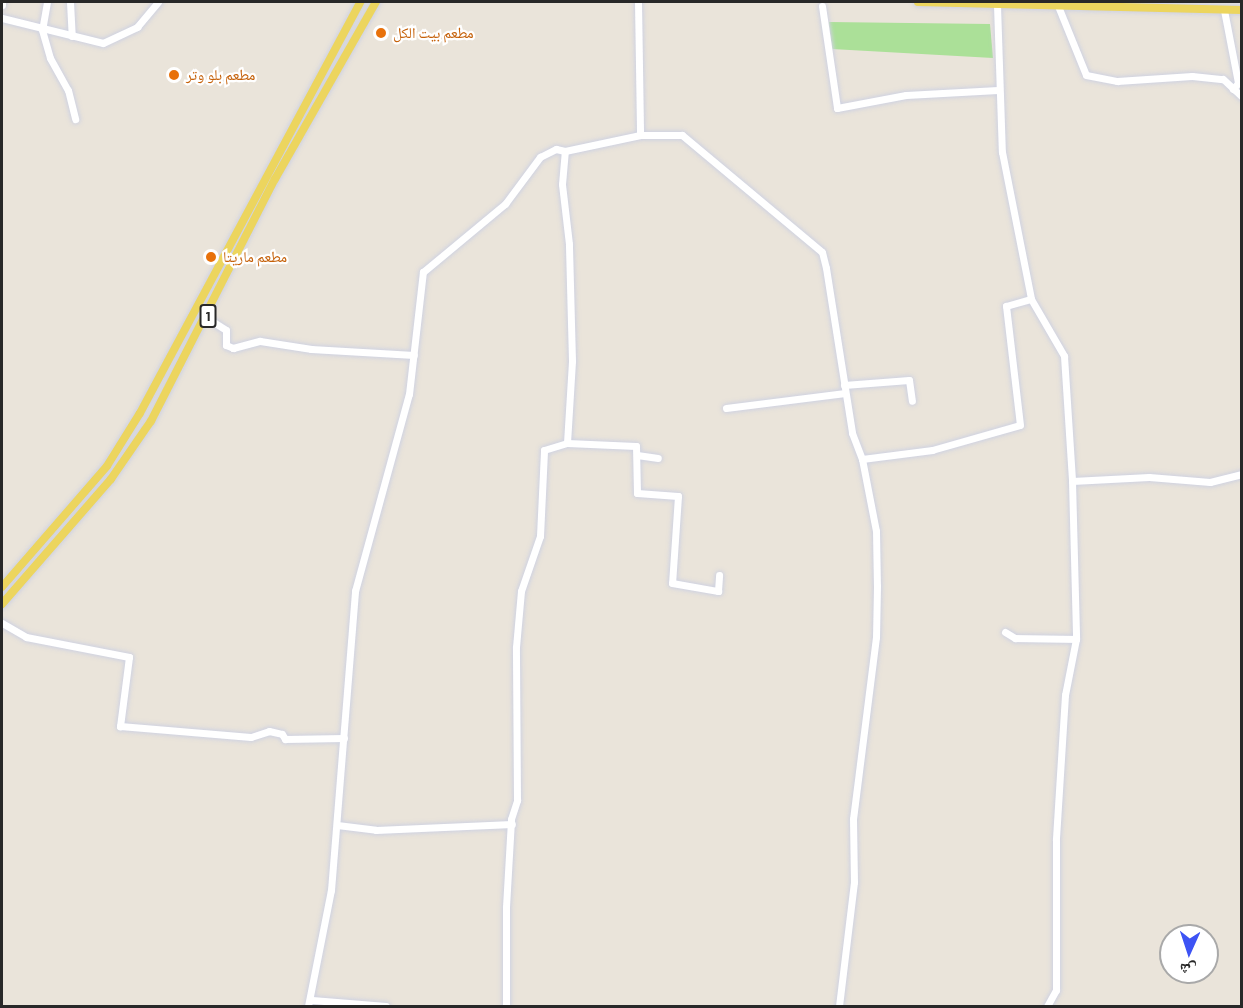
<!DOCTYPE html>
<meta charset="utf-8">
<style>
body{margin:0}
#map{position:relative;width:1243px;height:1008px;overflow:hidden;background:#eae4da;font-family:Barlow,"Noto Naskh Arabic",sans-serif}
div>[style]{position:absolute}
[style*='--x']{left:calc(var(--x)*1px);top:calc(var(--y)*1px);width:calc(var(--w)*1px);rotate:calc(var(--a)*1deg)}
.green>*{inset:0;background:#abe098}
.roads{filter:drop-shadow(0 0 2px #cfd2e1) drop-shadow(0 0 2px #cfd2e1)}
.minor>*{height:7px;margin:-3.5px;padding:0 3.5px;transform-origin:3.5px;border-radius:3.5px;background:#fff}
.major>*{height:8px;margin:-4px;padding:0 4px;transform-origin:4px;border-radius:4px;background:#ecd55e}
.dots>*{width:16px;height:16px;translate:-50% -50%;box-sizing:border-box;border:3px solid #fff;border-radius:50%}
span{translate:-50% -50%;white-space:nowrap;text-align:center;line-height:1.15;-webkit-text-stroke:4.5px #fff;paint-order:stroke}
.shield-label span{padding:2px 4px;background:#fff;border:2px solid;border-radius:4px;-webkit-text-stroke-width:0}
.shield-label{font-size:14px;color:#282828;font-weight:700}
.food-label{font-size:15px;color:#c56008}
.left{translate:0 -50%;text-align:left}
.frame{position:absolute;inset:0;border:3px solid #282828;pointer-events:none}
.north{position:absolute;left:1159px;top:924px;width:60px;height:60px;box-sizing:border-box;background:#fff;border:2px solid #a9a9a9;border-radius:50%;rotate:183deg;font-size:16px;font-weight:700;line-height:24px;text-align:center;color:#282828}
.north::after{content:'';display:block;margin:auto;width:21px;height:27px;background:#3d53f4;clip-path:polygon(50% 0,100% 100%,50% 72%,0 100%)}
</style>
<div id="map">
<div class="green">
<div style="clip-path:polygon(829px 22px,990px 24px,993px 58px,832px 49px)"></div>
</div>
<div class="roads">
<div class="minor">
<div style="--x:47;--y:2;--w:28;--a:100"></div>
<div style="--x:42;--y:30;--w:29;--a:74"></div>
<div style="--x:50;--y:58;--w:37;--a:61"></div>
<div style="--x:68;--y:90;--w:30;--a:76"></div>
<div style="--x:70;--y:2;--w:34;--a:87"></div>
<div style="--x:638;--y:2;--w:133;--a:89.1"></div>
<div style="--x:2;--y:5;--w:3;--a:-90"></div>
<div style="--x:997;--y:5;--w:147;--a:88.1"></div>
<div style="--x:1002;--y:152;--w:150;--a:78.8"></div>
<div style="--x:1031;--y:299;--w:66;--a:59.9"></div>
<div style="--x:1064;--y:356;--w:125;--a:86.3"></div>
<div style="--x:1072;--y:481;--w:158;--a:88.5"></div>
<div style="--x:1076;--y:639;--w:57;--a:101.1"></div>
<div style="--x:1065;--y:695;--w:145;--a:93.6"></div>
<div style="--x:1056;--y:840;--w:150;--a:90"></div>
<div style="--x:1056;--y:990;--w:18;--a:119"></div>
<div style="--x:822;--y:6;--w:103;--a:81.6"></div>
<div style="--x:837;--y:108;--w:70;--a:-10.7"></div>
<div style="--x:906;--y:95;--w:92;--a:-3.1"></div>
<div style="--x:1058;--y:6;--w:74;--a:67.9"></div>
<div style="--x:1086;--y:75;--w:32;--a:11"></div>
<div style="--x:1117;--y:81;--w:75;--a:-3.8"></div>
<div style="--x:1192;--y:76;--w:31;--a:6"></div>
<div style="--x:1223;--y:79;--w:26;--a:43"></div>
<div style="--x:1224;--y:10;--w:74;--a:79.1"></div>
<div style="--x:1238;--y:83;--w:8;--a:130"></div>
<div style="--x:2;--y:18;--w:104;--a:13.9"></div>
<div style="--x:103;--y:43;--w:38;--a:-25"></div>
<div style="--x:137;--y:27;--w:33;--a:-50"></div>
<div style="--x:207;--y:318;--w:22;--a:32"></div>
<div style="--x:226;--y:330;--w:15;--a:90"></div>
<div style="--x:226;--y:345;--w:8;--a:23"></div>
<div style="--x:233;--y:348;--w:28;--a:-15"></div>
<div style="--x:260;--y:341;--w:52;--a:8.9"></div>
<div style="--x:311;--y:349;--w:103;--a:3.3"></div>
<div style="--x:844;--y:385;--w:65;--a:-4.4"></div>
<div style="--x:909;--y:380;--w:21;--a:82"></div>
<div style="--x:726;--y:408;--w:120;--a:-7.2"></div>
<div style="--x:567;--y:443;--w:69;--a:2.5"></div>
<div style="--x:636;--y:446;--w:47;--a:88.8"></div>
<div style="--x:637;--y:493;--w:41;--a:4.2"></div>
<div style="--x:678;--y:496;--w:87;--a:93.9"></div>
<div style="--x:672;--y:583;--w:47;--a:9.9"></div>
<div style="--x:718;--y:591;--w:16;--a:-86"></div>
<div style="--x:637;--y:455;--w:21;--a:8"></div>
<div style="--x:862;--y:459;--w:71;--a:-7.3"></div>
<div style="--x:932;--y:450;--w:91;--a:-15.9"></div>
<div style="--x:1020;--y:425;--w:120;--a:-96.7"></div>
<div style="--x:1006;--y:306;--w:26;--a:-16"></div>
<div style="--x:1072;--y:481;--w:77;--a:-3"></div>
<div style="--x:1149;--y:477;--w:61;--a:4.7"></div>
<div style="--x:1210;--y:482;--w:33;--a:-14"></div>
<div style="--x:2;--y:623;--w:28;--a:30"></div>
<div style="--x:26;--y:637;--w:105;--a:11"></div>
<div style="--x:129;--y:657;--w:70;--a:97.4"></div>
<div style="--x:120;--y:726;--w:131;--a:4.8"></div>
<div style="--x:251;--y:737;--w:19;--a:-18"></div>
<div style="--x:269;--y:731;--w:13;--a:13"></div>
<div style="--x:282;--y:734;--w:6;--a:59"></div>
<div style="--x:285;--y:739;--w:59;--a:-1"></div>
<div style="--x:1005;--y:632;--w:12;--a:31"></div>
<div style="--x:1015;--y:638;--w:61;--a:0.9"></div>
<div style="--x:337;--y:825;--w:39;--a:7"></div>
<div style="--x:376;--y:830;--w:136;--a:-2.5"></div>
<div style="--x:312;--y:1000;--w:74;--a:4.6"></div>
<div style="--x:308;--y:1006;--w:118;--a:-78.8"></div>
<div style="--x:331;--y:890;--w:300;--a:-85.4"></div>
<div style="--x:355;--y:591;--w:204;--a:-74.7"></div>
<div style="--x:409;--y:394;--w:123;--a:-83.5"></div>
<div style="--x:423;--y:272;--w:107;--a:-39.7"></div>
<div style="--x:505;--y:204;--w:59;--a:-53.3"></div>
<div style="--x:540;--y:157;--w:18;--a:-27"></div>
<div style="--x:556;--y:149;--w:9;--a:13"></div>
<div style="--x:506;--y:1006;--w:99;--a:-90"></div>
<div style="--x:506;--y:907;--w:88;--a:-86.7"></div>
<div style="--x:511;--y:819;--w:20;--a:-72"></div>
<div style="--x:517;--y:800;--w:153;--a:-90.4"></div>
<div style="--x:516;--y:647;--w:56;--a:-84.9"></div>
<div style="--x:521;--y:591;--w:58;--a:-70.9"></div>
<div style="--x:540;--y:536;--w:86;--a:-87.3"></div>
<div style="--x:544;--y:450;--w:24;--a:-17"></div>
<div style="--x:567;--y:443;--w:82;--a:-86.5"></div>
<div style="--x:572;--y:361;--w:117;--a:-91.5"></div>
<div style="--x:569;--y:244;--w:60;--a:-96.7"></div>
<div style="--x:562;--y:184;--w:33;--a:-85"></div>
<div style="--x:565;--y:151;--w:77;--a:-12"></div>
<div style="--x:640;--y:135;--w:42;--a:0"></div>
<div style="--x:682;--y:135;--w:182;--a:39.9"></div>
<div style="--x:822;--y:252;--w:16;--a:76"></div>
<div style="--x:826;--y:268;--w:167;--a:81"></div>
<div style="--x:852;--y:433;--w:28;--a:69"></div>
<div style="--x:862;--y:459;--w:73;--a:79"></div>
<div style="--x:876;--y:531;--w:55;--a:89"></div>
<div style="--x:877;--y:586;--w:51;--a:91.1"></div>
<div style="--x:876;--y:637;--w:183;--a:97.2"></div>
<div style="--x:853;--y:819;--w:63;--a:89.1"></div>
<div style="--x:854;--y:882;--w:125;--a:96.9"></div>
</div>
<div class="major">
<div style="--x:918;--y:2;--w:324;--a:1.4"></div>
<div style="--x:2;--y:587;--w:160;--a:-49"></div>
<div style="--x:107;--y:466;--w:62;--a:-58.1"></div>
<div style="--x:140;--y:413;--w:466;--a:-61.8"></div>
<div style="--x:2;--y:604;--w:166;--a:-48.9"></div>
<div style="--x:111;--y:479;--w:70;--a:-55.4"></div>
<div style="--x:151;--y:421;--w:272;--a:-62.9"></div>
<div style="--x:275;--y:179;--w:204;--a:-60.3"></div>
</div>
</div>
<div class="dots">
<div style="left:381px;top:33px;background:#e8710a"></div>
<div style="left:174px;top:75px;background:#e8710a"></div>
<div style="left:211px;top:257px;background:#e8710a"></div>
</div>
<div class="shield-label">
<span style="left:208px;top:316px">1</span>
</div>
<div class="food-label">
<span class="left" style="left:393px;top:33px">مطعم بيت الكل</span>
<span class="left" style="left:186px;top:75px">مطعم بلو وتر</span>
<span class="left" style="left:223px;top:257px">مطعم ماريتا</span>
</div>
<div class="frame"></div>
<div class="north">ش</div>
</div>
